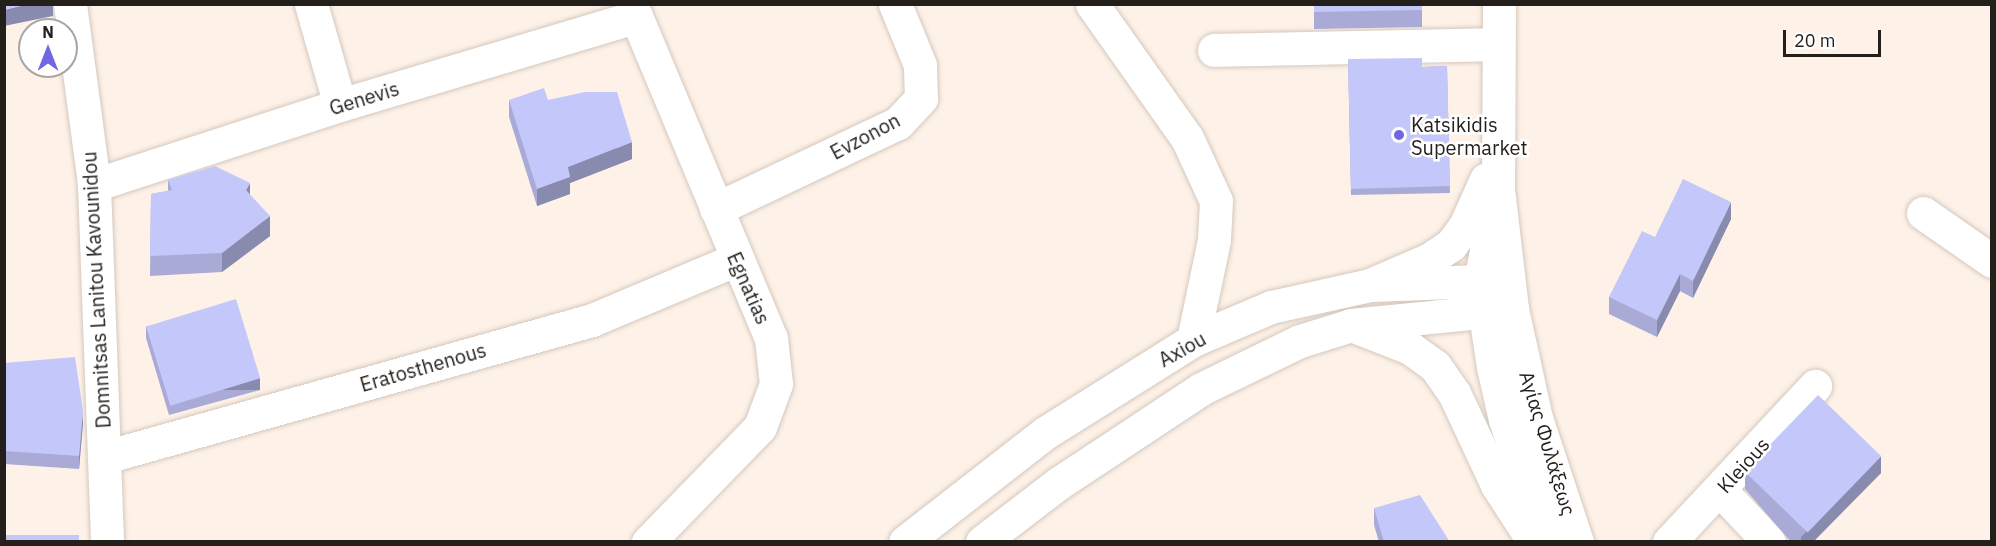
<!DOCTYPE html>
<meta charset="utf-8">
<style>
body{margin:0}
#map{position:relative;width:1996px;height:546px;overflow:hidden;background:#fef2e8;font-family:"IBM Plex Sans",sans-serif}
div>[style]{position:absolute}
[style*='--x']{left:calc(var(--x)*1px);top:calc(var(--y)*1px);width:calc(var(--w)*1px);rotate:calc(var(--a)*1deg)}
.roads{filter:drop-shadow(0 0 2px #d4c8be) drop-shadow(0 0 2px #d4c8be)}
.minor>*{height:33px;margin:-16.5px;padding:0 16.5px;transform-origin:16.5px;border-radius:16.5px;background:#fff}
.major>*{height:33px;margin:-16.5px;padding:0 16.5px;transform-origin:16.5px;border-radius:16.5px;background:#fff}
.wall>*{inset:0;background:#a9abd6}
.shaded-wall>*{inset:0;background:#898bae;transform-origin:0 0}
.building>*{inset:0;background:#c4c7f9;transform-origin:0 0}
.dots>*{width:16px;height:16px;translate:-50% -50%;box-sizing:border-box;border:3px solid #fff;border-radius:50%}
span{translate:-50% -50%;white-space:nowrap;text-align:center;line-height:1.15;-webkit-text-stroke:5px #fff;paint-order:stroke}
.street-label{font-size:20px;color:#231f1b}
.poi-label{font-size:20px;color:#231f1b}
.left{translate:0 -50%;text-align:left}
.frame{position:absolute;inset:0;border:6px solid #231f1b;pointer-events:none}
.north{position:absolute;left:18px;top:18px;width:60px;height:60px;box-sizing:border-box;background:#fff;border:2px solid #a7a5a4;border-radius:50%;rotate:0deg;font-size:16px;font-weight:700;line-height:24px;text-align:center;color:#231f1b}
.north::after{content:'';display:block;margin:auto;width:21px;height:27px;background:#6f68e2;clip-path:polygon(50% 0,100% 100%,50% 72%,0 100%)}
.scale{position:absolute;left:1783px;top:30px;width:98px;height:27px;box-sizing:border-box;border:3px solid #231f1b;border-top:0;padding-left:8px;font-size:18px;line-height:21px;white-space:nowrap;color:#231f1b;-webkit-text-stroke:4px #fff;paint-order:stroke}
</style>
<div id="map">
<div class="roads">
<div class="minor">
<div style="--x:70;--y:4;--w:183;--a:82.4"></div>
<div style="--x:94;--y:185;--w:357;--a:87.9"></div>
<div style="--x:311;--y:4;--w:105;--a:74"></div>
<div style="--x:631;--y:4;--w:362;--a:67.3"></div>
<div style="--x:771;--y:338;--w:46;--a:83.8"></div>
<div style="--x:776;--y:384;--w:46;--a:110.4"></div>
<div style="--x:760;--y:427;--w:161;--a:134.2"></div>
<div style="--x:1092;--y:4;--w:164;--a:54.7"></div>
<div style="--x:1187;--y:138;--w:69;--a:65.3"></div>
<div style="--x:1216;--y:201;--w:39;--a:93"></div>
<div style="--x:1214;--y:240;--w:102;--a:101.9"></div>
<div style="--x:1214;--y:50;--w:284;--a:-1.2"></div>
<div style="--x:94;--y:185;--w:259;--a:-18"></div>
<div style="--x:340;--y:105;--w:309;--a:-16.6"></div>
<div style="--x:716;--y:209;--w:201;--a:-25.3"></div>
<div style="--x:898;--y:123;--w:34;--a:-47"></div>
<div style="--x:921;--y:98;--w:33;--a:-92"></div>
<div style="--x:920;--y:65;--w:66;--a:-112.3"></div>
<div style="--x:1923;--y:213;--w:84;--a:34.8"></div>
<div style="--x:105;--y:457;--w:506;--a:-15.71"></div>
<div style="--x:592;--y:320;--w:155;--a:-22.8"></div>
<div style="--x:1720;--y:490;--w:71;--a:46.7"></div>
<div style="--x:905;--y:542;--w:177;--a:-37.9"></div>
<div style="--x:1045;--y:433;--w:175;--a:-32.1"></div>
<div style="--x:1193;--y:340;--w:85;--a:-22.9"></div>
<div style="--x:1271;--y:307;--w:101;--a:-12.5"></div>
<div style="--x:1370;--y:285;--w:138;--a:-2.1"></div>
<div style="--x:982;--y:542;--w:97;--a:-37.5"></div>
<div style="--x:1059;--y:483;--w:170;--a:-33.5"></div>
<div style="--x:1201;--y:389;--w:110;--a:-25.9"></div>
<div style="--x:1300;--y:341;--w:53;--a:-17.4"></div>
<div style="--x:1351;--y:325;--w:162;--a:-5.7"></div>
<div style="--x:1669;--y:542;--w:214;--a:-46.9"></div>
</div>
<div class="major">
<div style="--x:1499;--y:4;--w:185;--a:90.3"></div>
<div style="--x:1498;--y:189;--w:121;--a:83.3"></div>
<div style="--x:1512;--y:309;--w:112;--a:77.6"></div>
<div style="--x:1536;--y:418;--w:131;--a:71.7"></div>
<div style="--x:1492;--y:221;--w:61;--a:101.3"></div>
<div style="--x:1480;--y:281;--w:87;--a:81.4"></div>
<div style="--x:1493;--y:367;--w:54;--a:77.2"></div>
<div style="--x:1505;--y:420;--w:129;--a:71"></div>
<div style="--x:1370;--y:285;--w:65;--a:-23.4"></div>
<div style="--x:1430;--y:259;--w:25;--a:-34"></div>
<div style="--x:1451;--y:245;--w:24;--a:-54"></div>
<div style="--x:1465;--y:226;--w:51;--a:-65.9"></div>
<div style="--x:1351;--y:325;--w:63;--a:21.3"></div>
<div style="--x:1410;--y:348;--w:31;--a:36"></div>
<div style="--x:1435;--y:366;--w:33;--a:55"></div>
<div style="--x:1454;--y:393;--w:102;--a:64.9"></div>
<div style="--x:1497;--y:485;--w:68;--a:57"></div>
</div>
</div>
<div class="wall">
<div style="clip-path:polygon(1314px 4px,1444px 4px,1422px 5px,1422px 27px,1314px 29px)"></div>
<div style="clip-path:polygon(1348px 59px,1422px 67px,1447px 66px,1450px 193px,1351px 195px)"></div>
<div style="clip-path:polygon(509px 100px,548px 100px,632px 159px,570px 183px,570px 194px,537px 206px,509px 117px)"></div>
<div style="clip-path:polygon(168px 180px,250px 195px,270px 236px,222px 272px,150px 276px,151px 194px,168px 191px)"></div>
<div style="clip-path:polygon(1731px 219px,1693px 298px,1680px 291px,1657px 337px,1609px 314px,1609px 297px,1655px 237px)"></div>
<div style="clip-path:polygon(146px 326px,260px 390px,169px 415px,146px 338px)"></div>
<div style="clip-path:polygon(4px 363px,83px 423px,79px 469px,4px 464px)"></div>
<div style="clip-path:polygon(1745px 472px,1881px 473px,1813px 542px,1791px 542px,1745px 489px)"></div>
<div style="clip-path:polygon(1374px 508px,1450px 542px,1379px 542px,1374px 525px)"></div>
</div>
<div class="shaded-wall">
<div style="clip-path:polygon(28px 4px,53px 4px,53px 16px,4px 26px,4px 10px)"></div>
<div style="clip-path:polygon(632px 142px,632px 159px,570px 183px,570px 194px,537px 206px,537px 189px,568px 167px)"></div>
<div style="clip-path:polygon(250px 183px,250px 202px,246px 190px)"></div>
<div style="clip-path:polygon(1731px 202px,1731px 219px,1693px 298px,1693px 281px)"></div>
<div style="clip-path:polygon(270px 216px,270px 236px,222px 272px,222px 253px)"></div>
<div style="clip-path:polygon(1680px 274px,1680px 291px,1657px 337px,1657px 320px)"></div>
<div style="left:260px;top:378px;width:12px;height:94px;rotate:90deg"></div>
<div style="clip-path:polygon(83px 411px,83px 423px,79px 469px,79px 456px)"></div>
<div style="clip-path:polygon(1881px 456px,1881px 473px,1813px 542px,1801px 542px,1801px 537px)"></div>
</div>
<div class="building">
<div style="clip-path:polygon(4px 4px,28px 4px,4px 10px)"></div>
<div style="clip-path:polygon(1314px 4px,1422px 4px,1422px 10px,1314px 12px)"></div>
<div style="clip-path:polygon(1422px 58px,1422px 67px,1447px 66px,1450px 186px,1351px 189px,1348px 59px)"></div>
<div style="clip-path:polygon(544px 88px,548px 100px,585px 92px,617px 92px,632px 142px,568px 167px,570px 177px,537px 189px,509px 100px)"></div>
<div style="clip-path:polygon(215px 166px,250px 183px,246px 190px,270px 216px,222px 253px,150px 256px,151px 194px,172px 190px,168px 180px)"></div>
<div style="clip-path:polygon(1683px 179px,1731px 202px,1693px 281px,1680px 274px,1657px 320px,1609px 297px,1642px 231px,1655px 237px)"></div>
<div style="left:236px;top:299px;width:83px;height:94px;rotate:73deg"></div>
<div style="clip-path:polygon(75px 357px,83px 411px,79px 456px,4px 451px,4px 363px)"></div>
<div style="left:1818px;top:395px;width:88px;height:106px;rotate:44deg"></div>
<div style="clip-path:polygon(1420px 495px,1450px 542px,1384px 542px,1374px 508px)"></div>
<div style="left:4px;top:535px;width:75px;height:7px"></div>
</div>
<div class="dots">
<div style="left:1399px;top:135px;background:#6f68e2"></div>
</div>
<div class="street-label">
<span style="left:364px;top:98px;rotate:-17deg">Genevis</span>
<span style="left:865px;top:136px;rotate:-28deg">Evzonon</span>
<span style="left:749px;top:288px;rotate:66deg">Egnatias</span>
<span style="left:96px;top:290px;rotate:-93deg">Domnitsas Lanitou Kavounidou</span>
<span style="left:1182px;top:349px;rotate:-29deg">Axiou</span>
<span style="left:423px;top:367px;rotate:-16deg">Eratosthenous</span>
<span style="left:1548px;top:443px;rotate:73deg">Αγίας Φυλάξεως</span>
<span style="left:1743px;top:465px;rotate:-48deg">Kleious</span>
</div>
<div class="poi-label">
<span class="left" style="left:1411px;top:136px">Katsikidis<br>Supermarket</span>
</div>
<div class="frame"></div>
<div class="north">N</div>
<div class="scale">20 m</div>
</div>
